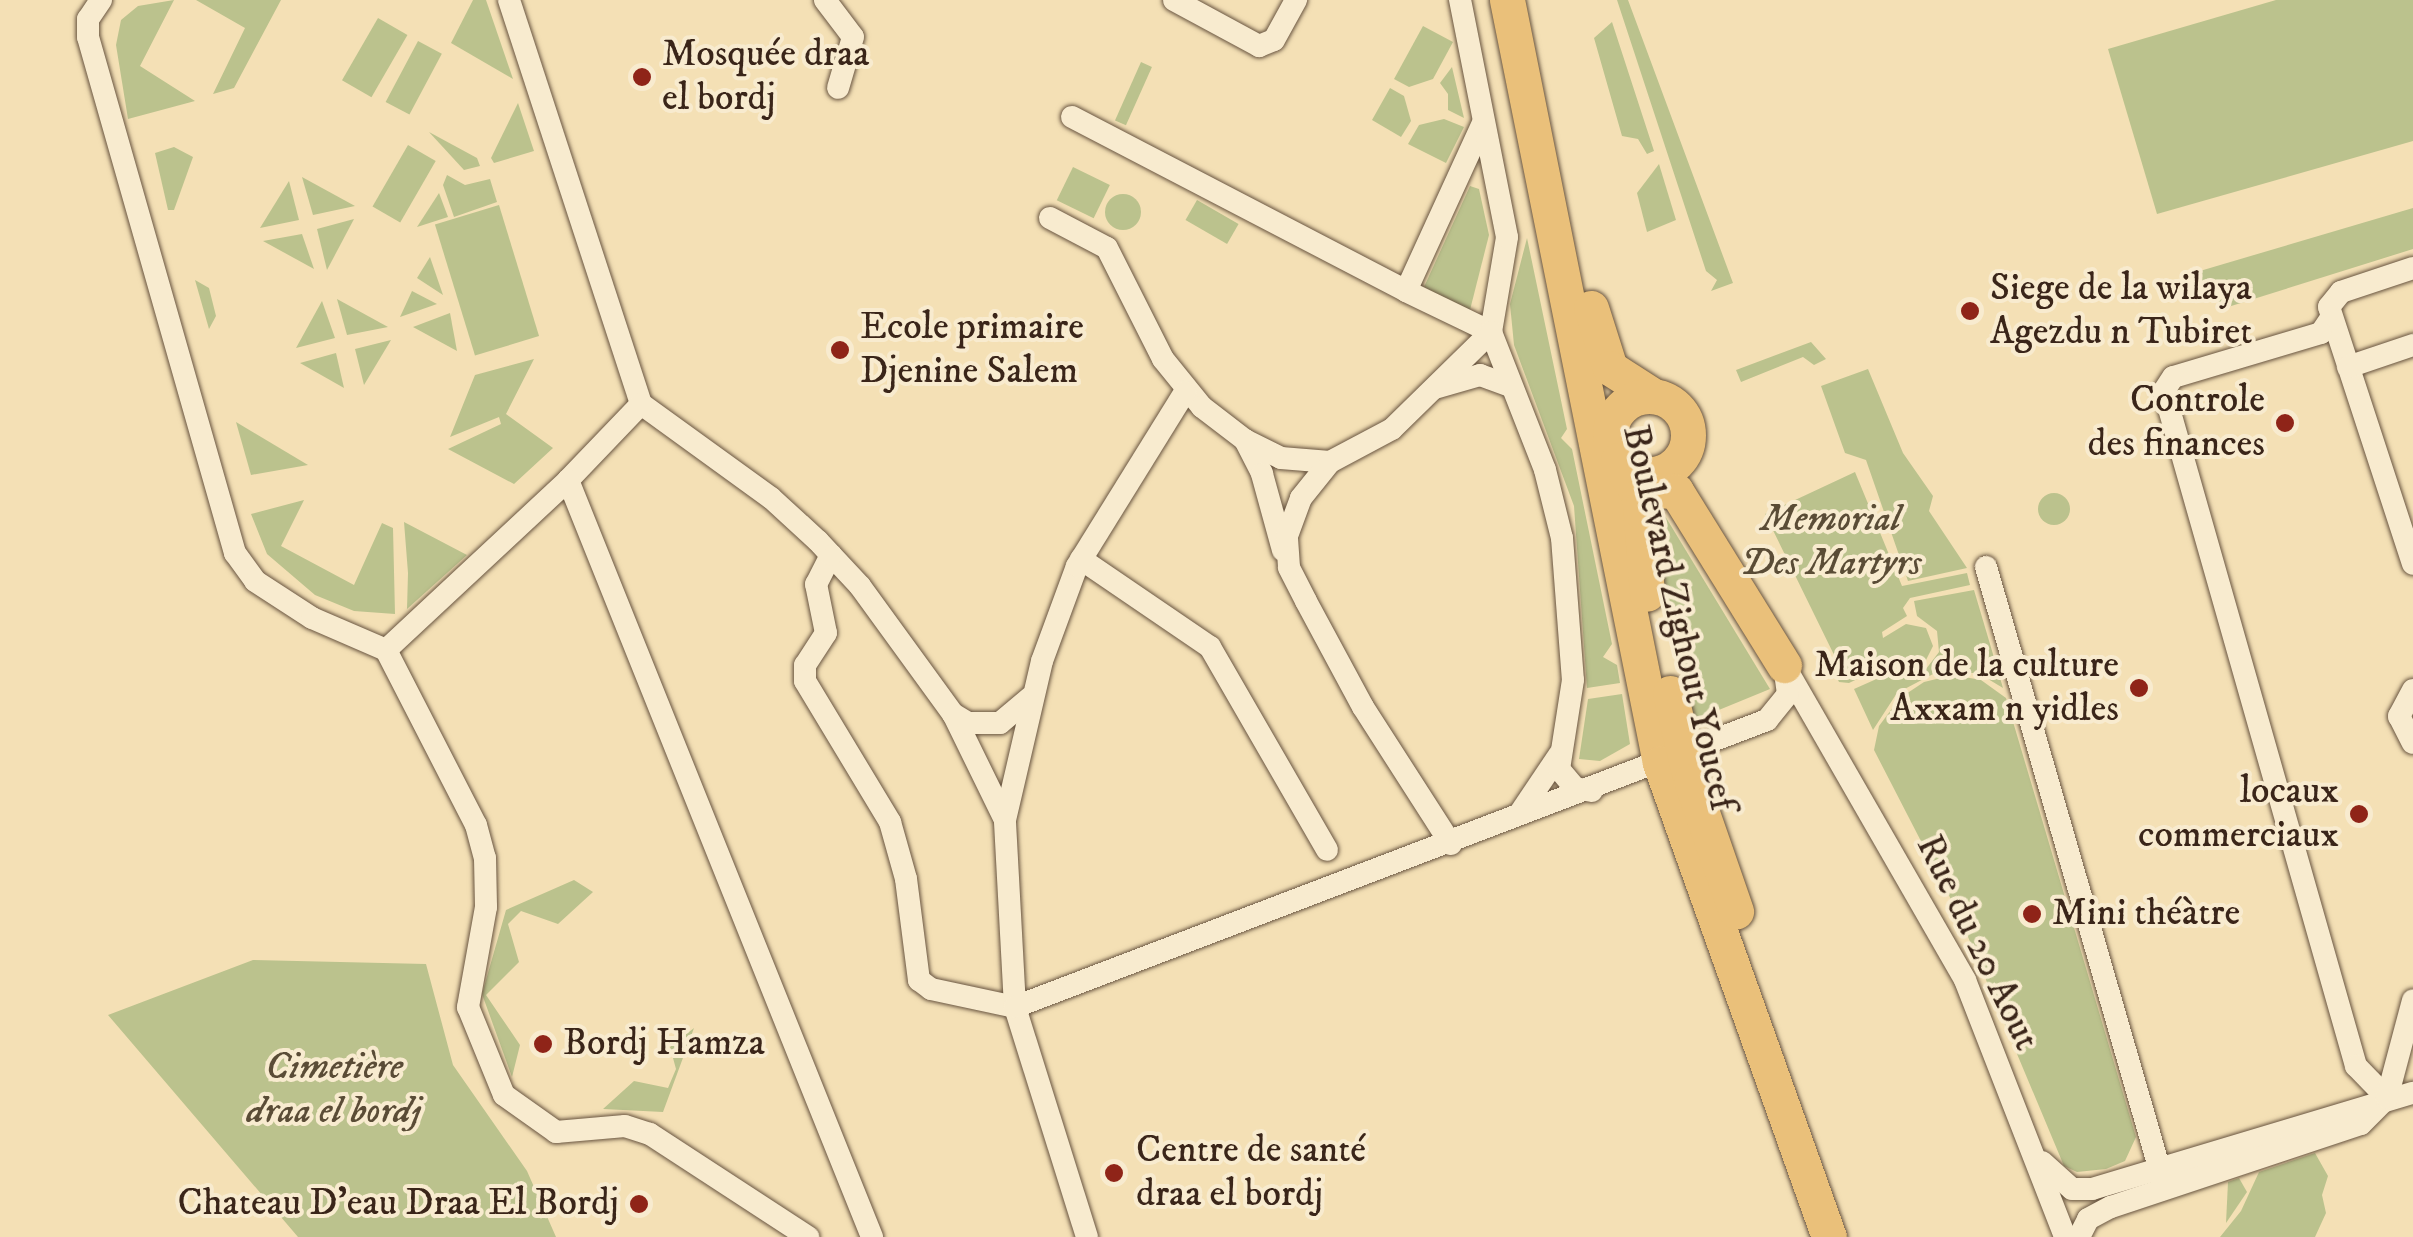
<!DOCTYPE html>
<meta charset="utf-8">
<style>
body{margin:0}
#map{position:relative;width:2413px;height:1237px;overflow:hidden;background:#f4e0b5;font-family:"IM FELL DW Pica",serif}
div>[style]{position:absolute}
[style*='--x']{left:calc(var(--x)*1px);top:calc(var(--y)*1px);width:calc(var(--w)*1px);rotate:calc(var(--a)*1deg)}
.green>*{inset:0;background:#bbc28d;transform-origin:0 0}
.round{border-radius:50%}
.roads{filter:drop-shadow(0 0 2px #685440) drop-shadow(0 0 2px #685440)}
.minor>*{height:22px;margin:-11px;padding:0 11px;transform-origin:11px;border-radius:11px;background:#f8ebcf}
.primary>*{height:35px;margin:-17.5px;padding:0 17.5px;transform-origin:17.5px;border-radius:17.5px;background:#eac07a}
.primary>.ring{margin:-17.5px;padding:0;box-sizing:content-box;background:none;border:35px solid #eac07a;border-radius:50%}
.dots>*{width:28px;height:28px;translate:-50% -50%;box-sizing:border-box;border:5px solid #f8ebcf;border-radius:50%}
span{translate:-50% -50%;white-space:nowrap;text-align:center;line-height:1.15;-webkit-text-stroke:8px #f8ebcf;paint-order:stroke}
.poi-label{font-size:38px;color:#3a2519}
.left{translate:0 -50%;text-align:left}
.right{translate:-100% -50%;text-align:right}
.park-label{font-size:38px;color:#5a4c36;font-style:italic}
.street-label{font-size:38px;color:#3a2519}
</style>
<div id="map">
<div class="green">
<div style="clip-path:polygon(174px 0,140px 66px,195px 101px,128px 119px,116px 45px,121px 20px,138px 6px)"></div>
<div style="clip-path:polygon(196px 0,281px 0,234px 88px,213px 94px,245px 28px)"></div>
<div style="clip-path:polygon(473px 0,486px 0,513px 79px,451px 43px)"></div>
<div style="clip-path:polygon(1617px 0,1628px 0,1733px 283px,1711px 291px,1717px 280px,1706px 271px)"></div>
<div style="clip-path:polygon(2276px 0,2413px 0,2413px 141px,2157px 214px,2108px 49px)"></div>
<div style="left:378px;top:18px;width:34px;height:72px;rotate:30deg"></div>
<div style="clip-path:polygon(1612px 22px,1654px 151px,1647px 154px,1638px 139px,1622px 136px,1594px 38px)"></div>
<div style="clip-path:polygon(1423px 26px,1453px 42px,1433px 79px,1409px 87px,1394px 79px)"></div>
<div style="left:418px;top:41px;width:27px;height:69px;rotate:28deg"></div>
<div style="left:1141px;top:62px;width:12px;height:64px;rotate:24deg"></div>
<div style="clip-path:polygon(1452px 67px,1464px 118px,1448px 110px,1448px 94px,1440px 83px)"></div>
<div style="clip-path:polygon(1390px 88px,1404px 96px,1411px 121px,1401px 137px,1372px 120px)"></div>
<div style="clip-path:polygon(518px 103px,534px 151px,494px 163px,491px 158px)"></div>
<div style="clip-path:polygon(1444px 119px,1464px 127px,1446px 163px,1408px 144px,1419px 125px)"></div>
<div style="clip-path:polygon(429px 132px,477px 158px,480px 166px,464px 170px)"></div>
<div style="left:408px;top:145px;width:32px;height:71px;rotate:30deg"></div>
<div style="clip-path:polygon(174px 147px,193px 157px,174px 210px,168px 210px,155px 153px)"></div>
<div style="clip-path:polygon(1659px 164px,1676px 220px,1647px 232px,1637px 193px)"></div>
<div style="left:1073px;top:167px;width:41px;height:37px;rotate:26deg"></div>
<div style="clip-path:polygon(447px 175px,465px 185px,490px 179px,497px 202px,454px 217px,443px 185px)"></div>
<div style="clip-path:polygon(302px 177px,355px 206px,313px 215px)"></div>
<div style="clip-path:polygon(289px 181px,299px 220px,260px 228px)"></div>
<div style="clip-path:polygon(1470px 186px,1479px 189px,1489px 235px,1470px 310px,1424px 287px)"></div>
<div style="clip-path:polygon(439px 193px,448px 217px,417px 227px)"></div>
<div class="round" style="left:1105px;top:194px;width:36px;height:36px"></div>
<div style="left:1197px;top:200px;width:48px;height:23px;rotate:30deg"></div>
<div style="left:499px;top:205px;width:137px;height:67px;rotate:73deg"></div>
<div style="clip-path:polygon(2413px 208px,2413px 249px,2228px 307px,2185px 286px,2183px 276px)"></div>
<div style="clip-path:polygon(354px 219px,327px 270px,317px 229px)"></div>
<div style="clip-path:polygon(302px 234px,314px 269px,263px 241px)"></div>
<div style="clip-path:polygon(1527px 238px,1567px 429px,1561px 438px,1572px 449px,1612px 644px,1603px 657px,1617px 665px,1620px 683px,1587px 688px,1574px 506px,1514px 345px,1510px 304px)"></div>
<div style="clip-path:polygon(430px 257px,443px 295px,417px 278px)"></div>
<div style="clip-path:polygon(195px 280px,209px 288px,216px 316px,209px 329px)"></div>
<div style="clip-path:polygon(412px 291px,437px 304px,400px 317px)"></div>
<div style="clip-path:polygon(337px 299px,388px 327px,347px 335px)"></div>
<div style="clip-path:polygon(322px 301px,335px 338px,296px 348px)"></div>
<div style="clip-path:polygon(450px 313px,457px 351px,413px 327px)"></div>
<div style="clip-path:polygon(391px 340px,364px 385px,355px 349px)"></div>
<div style="clip-path:polygon(1811px 342px,1826px 359px,1814px 365px,1803px 357px,1741px 382px,1736px 370px)"></div>
<div style="clip-path:polygon(336px 353px,344px 388px,300px 363px)"></div>
<div style="clip-path:polygon(534px 359px,506px 414px,553px 448px,514px 484px,448px 449px,501px 424px,499px 417px,450px 437px,475px 375px)"></div>
<div style="clip-path:polygon(1868px 369px,1903px 453px,1933px 496px,1929px 511px,1967px 568px,1908px 581px,1866px 460px,1845px 453px,1821px 386px)"></div>
<div style="clip-path:polygon(236px 422px,308px 465px,251px 475px)"></div>
<div style="clip-path:polygon(1855px 472px,1902px 586px,1967px 573px,1970px 585px,1910px 598px,1903px 608px,1907px 616px,1882px 632px,1883px 638px,1906px 624px,1926px 628px,1933px 646px,1925px 662px,1897px 660px,1849px 683px,1839px 682px,1832px 667px,1838px 663px,1765px 514px)"></div>
<div class="round" style="left:2038px;top:493px;width:32px;height:32px"></div>
<div style="clip-path:polygon(304px 500px,281px 546px,354px 585px,382px 523px,393px 528px,395px 614px,354px 611px,315px 595px,267px 554px,251px 514px)"></div>
<div style="clip-path:polygon(1665px 516px,1770px 689px,1692px 721px,1655px 543px)"></div>
<div style="clip-path:polygon(404px 522px,467px 555px,407px 609px,408px 573px)"></div>
<div style="clip-path:polygon(1974px 590px,2003px 688px,1978px 673px,1935px 673px,1897px 693px,1873px 730px,1854px 689px,1899px 669px,1926px 669px,1939px 652px,1937px 631px,1917px 616px,1914px 601px)"></div>
<div style="clip-path:polygon(1953px 675px,1981px 680px,2006px 698px,2136px 1137px,2125px 1161px,2106px 1169px,2077px 1172px,2064px 1166px,1958px 913px,1874px 750px,1879px 726px,1900px 698px,1924px 682px)"></div>
<div style="clip-path:polygon(1622px 694px,1630px 744px,1600px 761px,1579px 759px,1588px 699px)"></div>
<div style="clip-path:polygon(574px 880px,593px 892px,558px 924px,521px 911px,508px 924px,519px 962px,486px 995px,520px 1045px,512px 1077px,482px 994px,506px 910px)"></div>
<div style="clip-path:polygon(253px 960px,426px 964px,453px 1065px,527px 1171px,556px 1237px,298px 1237px,108px 1015px)"></div>
<div style="clip-path:polygon(694px 1028px,663px 1112px,603px 1109px,634px 1081px,668px 1088px,676px 1069px,670px 1047px)"></div>
<div style="clip-path:polygon(2315px 1153px,2328px 1176px,2322px 1195px,2326px 1213px,2315px 1237px,2220px 1237px,2241px 1211px,2259px 1172px)"></div>
<div style="clip-path:polygon(2239px 1178px,2247px 1192px,2226px 1223px,2228px 1182px)"></div>
</div>
<div class="roads">
<div class="minor">
<div style="--x:101;--y:0;--w:23;--a:124"></div>
<div style="--x:88;--y:19;--w:18;--a:90"></div>
<div style="--x:88;--y:37;--w:537;--a:74.1"></div>
<div style="--x:235;--y:553;--w:34;--a:54"></div>
<div style="--x:255;--y:581;--w:68;--a:33"></div>
<div style="--x:312;--y:618;--w:81;--a:23.4"></div>
<div style="--x:386;--y:650;--w:249;--a:-43"></div>
<div style="--x:509;--y:0;--w:425;--a:71.9"></div>
<div style="--x:825;--y:0;--w:46;--a:52.9"></div>
<div style="--x:853;--y:37;--w:53;--a:106.4"></div>
<div style="--x:1174;--y:0;--w:97;--a:28.4"></div>
<div style="--x:1259;--y:46;--w:16;--a:-22"></div>
<div style="--x:1274;--y:40;--w:46;--a:-61.2"></div>
<div style="--x:1072;--y:117;--w:377;--a:27.5"></div>
<div style="--x:1406;--y:291;--w:185;--a:-65.4"></div>
<div style="--x:1050;--y:218;--w:64;--a:27.8"></div>
<div style="--x:1107;--y:248;--w:124;--a:63.2"></div>
<div style="--x:1163;--y:359;--w:62;--a:50.9"></div>
<div style="--x:1202;--y:407;--w:54;--a:37.5"></div>
<div style="--x:1245;--y:440;--w:40;--a:26.6"></div>
<div style="--x:1281;--y:458;--w:49;--a:4.7"></div>
<div style="--x:2413;--y:268;--w:76;--a:161.6"></div>
<div style="--x:2341;--y:292;--w:19;--a:129"></div>
<div style="--x:2329;--y:307;--w:270;--a:71.9"></div>
<div style="--x:1406;--y:291;--w:94;--a:25.8"></div>
<div style="--x:1491;--y:332;--w:96;--a:-80.4"></div>
<div style="--x:1507;--y:237;--w:242;--a:-101.2"></div>
<div style="--x:2331;--y:318;--w:18;--a:124"></div>
<div style="--x:2321;--y:333;--w:154;--a:163.4"></div>
<div style="--x:2173;--y:377;--w:17;--a:123"></div>
<div style="--x:2164;--y:391;--w:702;--a:74.12"></div>
<div style="--x:2356;--y:1066;--w:45;--a:45.9"></div>
<div style="--x:2348;--y:367;--w:69;--a:-18.7"></div>
<div style="--x:1435;--y:388;--w:47;--a:-16.1"></div>
<div style="--x:1480;--y:375;--w:29;--a:20"></div>
<div style="--x:1245;--y:440;--w:38;--a:63"></div>
<div style="--x:1262;--y:474;--w:79;--a:74.6"></div>
<div style="--x:831;--y:555;--w:33;--a:117"></div>
<div style="--x:816;--y:584;--w:50;--a:78.5"></div>
<div style="--x:826;--y:633;--w:38;--a:123"></div>
<div style="--x:805;--y:665;--w:16;--a:90"></div>
<div style="--x:805;--y:681;--w:165;--a:58.9"></div>
<div style="--x:890;--y:822;--w:59;--a:74.3"></div>
<div style="--x:906;--y:879;--w:102;--a:82.7"></div>
<div style="--x:919;--y:980;--w:15;--a:37"></div>
<div style="--x:931;--y:989;--w:86;--a:12.1"></div>
<div style="--x:1015;--y:1007;--w:187;--a:-93.1"></div>
<div style="--x:1005;--y:820;--w:118;--a:-116.1"></div>
<div style="--x:953;--y:714;--w:158;--a:-126"></div>
<div style="--x:860;--y:586;--w:42;--a:-133.1"></div>
<div style="--x:831;--y:555;--w:19;--a:-133"></div>
<div style="--x:818;--y:541;--w:64;--a:-137.5"></div>
<div style="--x:771;--y:498;--w:160;--a:-144.1"></div>
<div style="--x:641;--y:404;--w:105;--a:133.8"></div>
<div style="--x:568;--y:480;--w:816;--a:68.12"></div>
<div style="--x:1081;--y:559;--w:156;--a:34.3"></div>
<div style="--x:1210;--y:647;--w:234;--a:60"></div>
<div style="--x:1986;--y:567;--w:646;--a:73.92"></div>
<div style="--x:386;--y:650;--w:197;--a:62.8"></div>
<div style="--x:476;--y:825;--w:34;--a:75"></div>
<div style="--x:485;--y:858;--w:49;--a:88.8"></div>
<div style="--x:486;--y:907;--w:102;--a:100.2"></div>
<div style="--x:468;--y:1007;--w:95;--a:67.8"></div>
<div style="--x:504;--y:1095;--w:64;--a:35.4"></div>
<div style="--x:556;--y:1132;--w:69;--a:-5"></div>
<div style="--x:625;--y:1126;--w:26;--a:18"></div>
<div style="--x:650;--y:1134;--w:189;--a:33.1"></div>
<div style="--x:1788;--y:672;--w:355;--a:60.1"></div>
<div style="--x:1965;--y:980;--w:276;--a:68.7"></div>
<div style="--x:2413;--y:690;--w:30;--a:118"></div>
<div style="--x:2399;--y:716;--w:30;--a:63"></div>
<div style="--x:953;--y:714;--w:17;--a:31"></div>
<div style="--x:968;--y:723;--w:32;--a:0"></div>
<div style="--x:1000;--y:723;--w:40;--a:-40"></div>
<div style="--x:1520;--y:813;--w:70;--a:-56.1"></div>
<div style="--x:1005;--y:820;--w:163;--a:-76.9"></div>
<div style="--x:1042;--y:661;--w:101;--a:-69.8"></div>
<div style="--x:1077;--y:566;--w:205;--a:-58.2"></div>
<div style="--x:1451;--y:844;--w:163;--a:-122.7"></div>
<div style="--x:1363;--y:707;--w:120;--a:-118.3"></div>
<div style="--x:1306;--y:601;--w:38;--a:-117"></div>
<div style="--x:1289;--y:567;--w:31;--a:-94"></div>
<div style="--x:1287;--y:536;--w:40;--a:-69.8"></div>
<div style="--x:1301;--y:498;--w:46;--a:-51.1"></div>
<div style="--x:1330;--y:462;--w:70;--a:-28"></div>
<div style="--x:1392;--y:429;--w:139;--a:-44.4"></div>
<div style="--x:1491;--y:332;--w:148;--a:68.6"></div>
<div style="--x:1545;--y:470;--w:70;--a:76"></div>
<div style="--x:1562;--y:538;--w:142;--a:85.6"></div>
<div style="--x:1573;--y:680;--w:90;--a:98.9"></div>
<div style="--x:1559;--y:769;--w:25;--a:50"></div>
<div style="--x:1575;--y:788;--w:17;--a:10"></div>
<div style="--x:2042;--y:1162;--w:40;--a:42"></div>
<div style="--x:2072;--y:1189;--w:20;--a:0"></div>
<div style="--x:2092;--y:1189;--w:335;--a:-16.7"></div>
<div style="--x:1087;--y:1237;--w:241;--a:-107.4"></div>
<div style="--x:1015;--y:1007;--w:805;--a:-20.89"></div>
<div style="--x:1767;--y:720;--w:33;--a:-51"></div>
<div style="--x:1788;--y:694;--w:29;--a:-98"></div>
<div style="--x:2079;--y:1237;--w:20;--a:-63"></div>
<div style="--x:2088;--y:1219;--w:26;--a:-28"></div>
<div style="--x:2111;--y:1207;--w:263;--a:-18.4"></div>
<div style="--x:2361;--y:1124;--w:37;--a:-45"></div>
<div style="--x:2387;--y:1098;--w:101;--a:-75.1"></div>
</div>
<div class="primary">
<div style="--x:1507;--y:0;--w:778;--a:78.66"></div>
<div style="--x:1660;--y:763;--w:503;--a:70.38"></div>
<div style="--x:1591;--y:308;--w:63;--a:72.4"></div>
<div style="--x:1610;--y:368;--w:50;--a:32.7"></div>
<div class="ring" style="left:1610px;top:396px;width:43px;height:43px"></div>
<div style="--x:1618;--y:460;--w:42;--a:59.7"></div>
<div style="--x:1639;--y:496;--w:98;--a:85.3"></div>
<div style="--x:1640;--y:511;--w:23;--a:-65"></div>
<div style="--x:1650;--y:490;--w:26;--a:2"></div>
<div style="--x:1676;--y:491;--w:205;--a:58.2"></div>
<div style="--x:1670;--y:693;--w:90;--a:76.6"></div>
<div style="--x:1691;--y:781;--w:138;--a:70.9"></div>
</div>
</div>
<div class="dots">
<div style="left:642px;top:77px;background:#8f2418"></div>
<div style="left:1970px;top:311px;background:#8f2418"></div>
<div style="left:840px;top:350px;background:#8f2418"></div>
<div style="left:2285px;top:423px;background:#8f2418"></div>
<div style="left:2139px;top:688px;background:#8f2418"></div>
<div style="left:2359px;top:814px;background:#8f2418"></div>
<div style="left:2032px;top:914px;background:#8f2418"></div>
<div style="left:543px;top:1044px;background:#8f2418"></div>
<div style="left:1114px;top:1173px;background:#8f2418"></div>
<div style="left:639px;top:1204px;background:#8f2418"></div>
</div>
<div class="poi-label">
<span class="left" style="left:662px;top:77px">Mosquée draa<br>el bordj</span>
<span class="left" style="left:1990px;top:311px">Siege de la wilaya<br>Agezdu n Tubiret</span>
<span class="left" style="left:860px;top:350px">Ecole primaire<br>Djenine Salem</span>
<span class="right" style="left:2265px;top:423px">Controle<br>des finances</span>
<span class="right" style="left:2119px;top:688px">Maison de la culture<br>Axxam n yidles</span>
<span class="right" style="left:2339px;top:814px">locaux<br>commerciaux</span>
<span class="left" style="left:2052px;top:914px">Mini théàtre</span>
<span class="left" style="left:563px;top:1044px">Bordj Hamza</span>
<span class="left" style="left:1136px;top:1173px">Centre de santé<br>draa el bordj</span>
<span class="right" style="left:619px;top:1204px">Chateau D'eau Draa El Bordj</span>
</div>
<div class="park-label">
<span style="left:1831px;top:542px">Memorial<br>Des Martyrs</span>
<span style="left:334px;top:1090px">Cimetière<br>draa el bordj</span>
</div>
<div class="street-label">
<span style="left:1678px;top:618px;rotate:77deg">Boulevard Zighout Youcef</span>
<span style="left:1977px;top:943px;rotate:64deg">Rue du 20 Aout</span>
</div>
</div>
